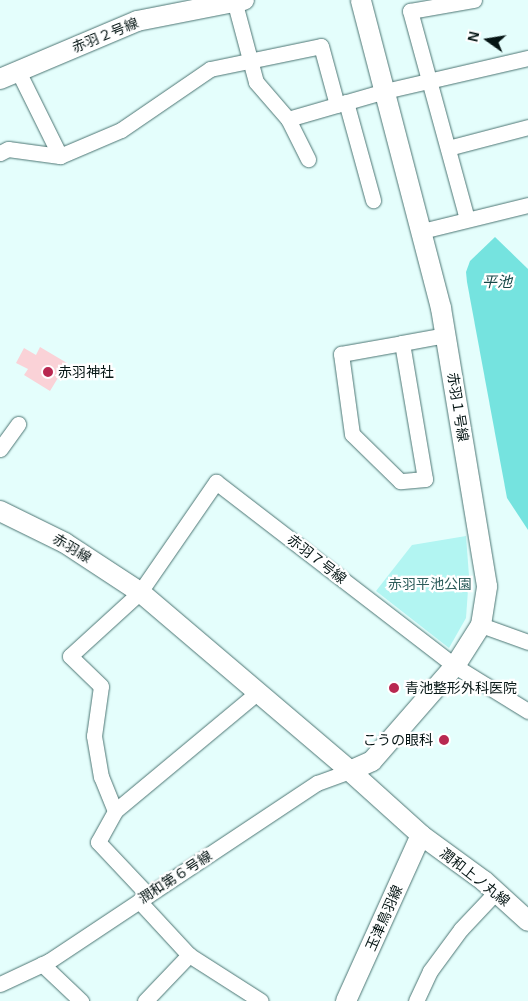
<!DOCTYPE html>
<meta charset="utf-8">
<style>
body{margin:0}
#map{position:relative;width:528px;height:1001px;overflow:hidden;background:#e4fefc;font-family:Arial,"Noto Sans JP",sans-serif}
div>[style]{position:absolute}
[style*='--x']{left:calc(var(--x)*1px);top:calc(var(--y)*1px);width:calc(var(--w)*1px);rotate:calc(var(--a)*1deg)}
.green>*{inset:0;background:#b2f5f2}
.water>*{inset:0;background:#75e3df}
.building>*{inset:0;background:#fad2d7}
.roads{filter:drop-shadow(0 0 1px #4c7573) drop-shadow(0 0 1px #4c7573)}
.minor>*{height:15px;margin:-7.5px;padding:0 7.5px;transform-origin:7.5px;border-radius:7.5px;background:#fff}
.tertiary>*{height:20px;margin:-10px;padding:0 10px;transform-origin:10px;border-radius:10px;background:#fff}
.dots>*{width:14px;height:14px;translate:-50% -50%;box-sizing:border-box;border:2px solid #fff;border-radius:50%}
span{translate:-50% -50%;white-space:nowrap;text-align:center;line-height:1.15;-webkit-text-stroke:4.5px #fff;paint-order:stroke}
.street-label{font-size:14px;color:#051514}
.poi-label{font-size:14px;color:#051514}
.left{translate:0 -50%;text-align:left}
.right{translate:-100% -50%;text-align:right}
.park-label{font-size:14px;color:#2c5c5a}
.water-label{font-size:15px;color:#164847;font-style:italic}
.north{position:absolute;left:463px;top:15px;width:50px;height:50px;-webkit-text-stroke:4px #fff;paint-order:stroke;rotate:283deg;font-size:14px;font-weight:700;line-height:20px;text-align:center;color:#051514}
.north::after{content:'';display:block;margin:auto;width:18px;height:22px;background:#051514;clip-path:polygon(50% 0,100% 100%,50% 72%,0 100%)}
</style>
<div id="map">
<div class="green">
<div style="clip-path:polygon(466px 536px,469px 576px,466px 618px,449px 648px,376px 591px,412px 545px)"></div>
</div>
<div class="water">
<div style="clip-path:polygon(495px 237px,528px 269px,528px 530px,507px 498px,467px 282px,466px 272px,470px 261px)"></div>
</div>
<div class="building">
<div style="clip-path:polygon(40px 347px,67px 363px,50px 391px,24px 375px,28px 369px,16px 363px,24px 348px,36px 355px)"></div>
</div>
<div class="roads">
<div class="minor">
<div style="--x:234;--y:0;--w:85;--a:75"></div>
<div style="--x:256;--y:82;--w:49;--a:49.1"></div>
<div style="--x:288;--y:119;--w:45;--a:63.4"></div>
<div style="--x:18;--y:71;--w:95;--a:63.7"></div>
<div style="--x:346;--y:102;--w:102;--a:74.6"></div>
<div style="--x:288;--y:119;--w:101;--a:-16.1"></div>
<div style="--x:385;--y:91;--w:147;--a:-13"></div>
<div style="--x:448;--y:148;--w:83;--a:-14.7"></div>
<div style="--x:0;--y:153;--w:9;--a:-27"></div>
<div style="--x:8;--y:149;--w:52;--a:7.7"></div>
<div style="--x:60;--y:156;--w:66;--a:-23.1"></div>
<div style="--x:121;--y:130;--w:108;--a:-34.4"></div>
<div style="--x:210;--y:69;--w:113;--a:-11.7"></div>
<div style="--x:321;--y:46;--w:61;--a:74.8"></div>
<div style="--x:467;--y:219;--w:216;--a:-105.3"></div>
<div style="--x:410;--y:11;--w:65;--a:-9.8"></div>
<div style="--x:422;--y:231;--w:109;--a:-13.8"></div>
<div style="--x:402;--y:343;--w:138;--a:80.4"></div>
<div style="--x:425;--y:479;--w:25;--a:175"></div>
<div style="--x:400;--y:481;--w:67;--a:-135.6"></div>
<div style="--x:352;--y:434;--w:81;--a:-97.8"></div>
<div style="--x:341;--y:354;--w:62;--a:-10.2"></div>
<div style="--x:402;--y:343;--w:45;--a:-10.3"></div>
<div style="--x:0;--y:449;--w:31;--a:-54"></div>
<div style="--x:481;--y:625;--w:50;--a:19.9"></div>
<div style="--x:115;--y:811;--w:186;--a:-39.8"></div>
<div style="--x:148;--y:895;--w:73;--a:-133.3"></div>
<div style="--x:98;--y:842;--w:35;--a:-61"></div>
<div style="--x:115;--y:811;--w:37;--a:-112"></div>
<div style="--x:101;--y:777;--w:42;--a:-99.7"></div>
<div style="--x:94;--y:736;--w:50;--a:-82"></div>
<div style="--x:101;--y:686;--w:43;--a:-135.9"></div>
<div style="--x:70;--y:656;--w:95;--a:-42.4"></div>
<div style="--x:140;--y:592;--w:134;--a:-55.4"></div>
<div style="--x:216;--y:482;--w:302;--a:37.6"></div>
<div style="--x:455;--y:666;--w:86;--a:31.7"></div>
<div style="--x:139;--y:901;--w:74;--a:47.2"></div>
<div style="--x:189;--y:955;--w:85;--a:32.6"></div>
<div style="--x:42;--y:964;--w:54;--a:43.5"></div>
<div style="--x:0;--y:984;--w:54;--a:-25.1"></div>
<div style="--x:49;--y:961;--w:322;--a:-33.6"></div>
<div style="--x:317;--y:783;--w:35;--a:-20"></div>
<div style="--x:145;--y:1001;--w:64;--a:-46.3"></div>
<div style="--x:416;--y:1001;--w:33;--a:-65"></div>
<div style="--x:430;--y:971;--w:52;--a:-53.6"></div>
<div style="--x:461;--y:929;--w:51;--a:-46.6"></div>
</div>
<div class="tertiary">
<div style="--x:0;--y:79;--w:149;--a:-22.9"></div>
<div style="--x:137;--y:21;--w:109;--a:-11.1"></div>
<div style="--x:0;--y:511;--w:72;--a:26.2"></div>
<div style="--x:65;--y:543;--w:90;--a:33.2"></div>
<div style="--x:140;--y:592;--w:276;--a:40.4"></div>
<div style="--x:350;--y:771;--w:96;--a:42"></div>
<div style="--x:421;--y:835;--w:78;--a:36.1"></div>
<div style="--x:484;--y:881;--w:59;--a:42.3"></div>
<div style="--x:350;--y:771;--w:24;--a:-24"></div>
<div style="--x:372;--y:761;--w:126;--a:-48.9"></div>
<div style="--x:455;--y:666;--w:49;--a:-57.6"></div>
<div style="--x:481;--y:625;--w:39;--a:-81"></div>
<div style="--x:487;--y:586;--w:282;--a:-99.4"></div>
<div style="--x:441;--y:308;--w:318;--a:-104.6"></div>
<div style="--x:346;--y:1001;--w:182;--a:-65.7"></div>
</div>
</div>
<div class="dots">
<div style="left:48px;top:372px;background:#b82850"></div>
<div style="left:394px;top:688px;background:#b82850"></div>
<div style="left:444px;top:740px;background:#b82850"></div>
</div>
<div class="street-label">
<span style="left:105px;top:35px;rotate:-22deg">赤羽２号線</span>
<span style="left:458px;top:407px;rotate:81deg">赤羽１号線</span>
<span style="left:72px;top:548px;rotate:31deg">赤羽線</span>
<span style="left:317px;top:559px;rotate:38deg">赤羽７号線</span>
<span style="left:175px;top:877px;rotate:-33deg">潤和第６号線</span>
<span style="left:475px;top:877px;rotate:38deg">潤和上ノ丸線</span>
<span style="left:384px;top:918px;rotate:-66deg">玉津鳥羽線</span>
</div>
<div class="poi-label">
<span class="left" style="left:58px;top:372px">赤羽神社</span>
<span class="left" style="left:405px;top:688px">青池整形外科医院</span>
<span class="right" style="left:433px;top:740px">こうの眼科</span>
</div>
<div class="park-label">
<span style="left:430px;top:584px">赤羽平池公園</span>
</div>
<div class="water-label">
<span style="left:497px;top:282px">平池</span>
</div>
<div class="north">N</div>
</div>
